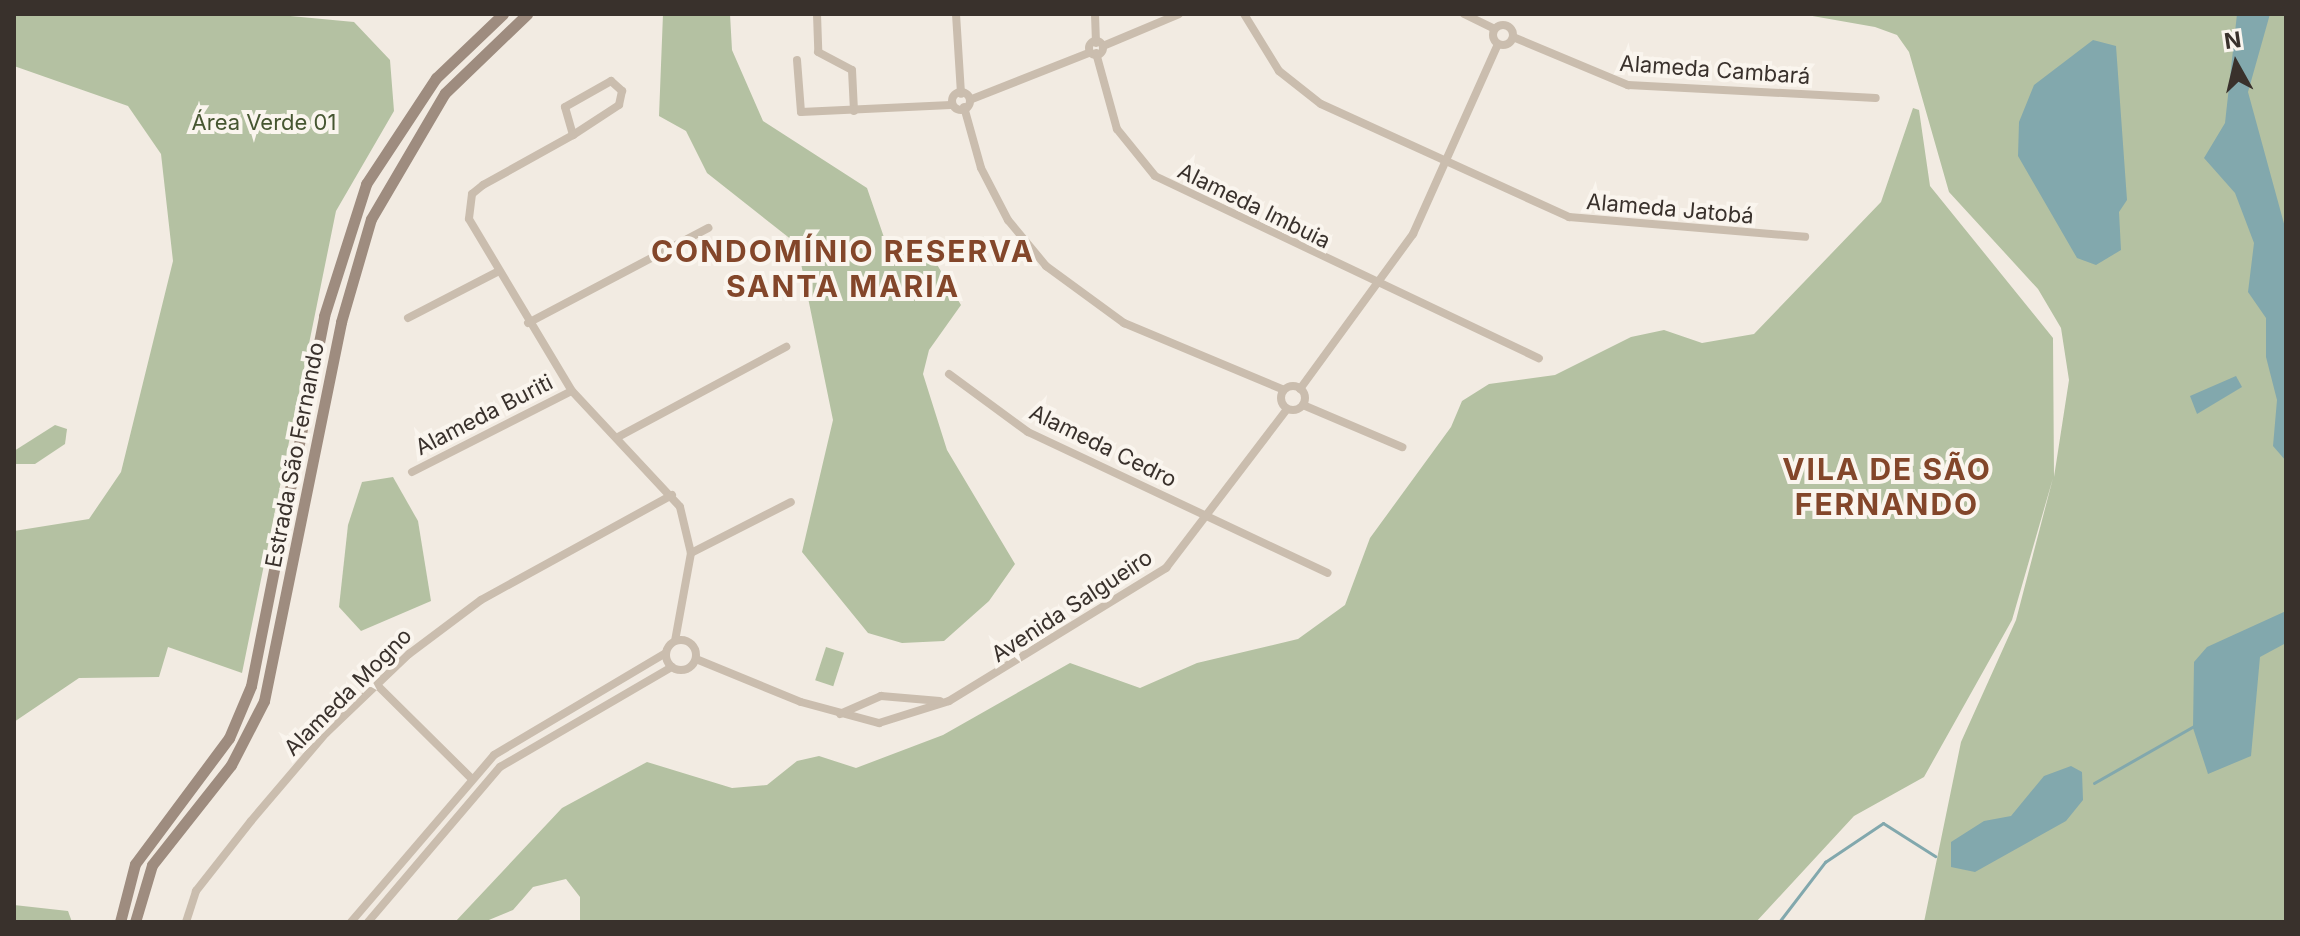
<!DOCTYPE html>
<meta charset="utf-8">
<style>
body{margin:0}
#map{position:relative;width:2300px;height:936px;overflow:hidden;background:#f2ebe2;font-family:Inter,sans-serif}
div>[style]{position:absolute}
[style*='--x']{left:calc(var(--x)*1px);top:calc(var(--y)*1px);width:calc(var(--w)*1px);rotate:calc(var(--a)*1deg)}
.green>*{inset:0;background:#b4c1a2;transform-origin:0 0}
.water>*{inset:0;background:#82a8ad}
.stream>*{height:3px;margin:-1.5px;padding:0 1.5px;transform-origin:1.5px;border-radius:1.5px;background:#82a8ad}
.minor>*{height:8px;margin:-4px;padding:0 4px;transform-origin:4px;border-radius:4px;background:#cabdae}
.minor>.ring{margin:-4px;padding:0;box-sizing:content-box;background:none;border:8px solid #cabdae;border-radius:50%}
.secondary>*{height:11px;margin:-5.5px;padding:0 5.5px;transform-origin:5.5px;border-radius:5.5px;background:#9e8c7f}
span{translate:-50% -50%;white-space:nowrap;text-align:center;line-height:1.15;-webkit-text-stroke:8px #faf5ee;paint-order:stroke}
.street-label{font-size:22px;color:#39312c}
.park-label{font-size:22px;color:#465631}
.district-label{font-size:30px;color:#83462a;font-weight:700;letter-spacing:2px}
.frame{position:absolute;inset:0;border:16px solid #39312c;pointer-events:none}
.north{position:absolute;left:2196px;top:24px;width:80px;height:80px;-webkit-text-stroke:6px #faf5ee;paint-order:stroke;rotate:352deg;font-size:22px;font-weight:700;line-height:32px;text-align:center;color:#39312c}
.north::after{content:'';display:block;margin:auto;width:28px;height:36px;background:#39312c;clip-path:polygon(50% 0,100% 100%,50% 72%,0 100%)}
</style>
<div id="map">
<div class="green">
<div style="clip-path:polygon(14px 14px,269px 14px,354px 22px,390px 60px,394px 111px,336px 211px,242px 673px,168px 647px,159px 677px,79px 678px,14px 722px,14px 531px,89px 519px,121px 472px,173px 261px,161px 154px,128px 106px,14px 66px)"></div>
<div style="clip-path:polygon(663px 14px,730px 14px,732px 50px,763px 121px,867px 188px,888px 249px,926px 246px,961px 305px,929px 350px,923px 374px,947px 450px,1015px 564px,989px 601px,944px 641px,902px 643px,868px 633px,802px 552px,833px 420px,797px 244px,707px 173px,686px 131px,659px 116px)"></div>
<div style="clip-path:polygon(1801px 14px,2286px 14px,2286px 922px,1924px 922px,1961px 742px,2016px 620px,2053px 478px,2012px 620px,1924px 777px,1854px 816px,1756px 922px,580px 922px,580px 897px,566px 879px,533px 887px,513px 910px,484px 922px,455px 922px,562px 808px,647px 762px,732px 788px,767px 785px,797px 761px,819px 756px,856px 768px,943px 735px,1070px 663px,1140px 688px,1197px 663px,1298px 639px,1345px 605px,1370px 538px,1451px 427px,1462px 401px,1489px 384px,1555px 375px,1631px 337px,1664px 330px,1702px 343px,1754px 334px,1881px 202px,1913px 108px,1919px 110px,1930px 186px,2053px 338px,2054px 477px,2069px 380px,2061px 328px,2038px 289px,1949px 192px,1909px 52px,1897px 35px,1875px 27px)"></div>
<div style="clip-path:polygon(55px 425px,67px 429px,65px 444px,35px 464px,15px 464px,14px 451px)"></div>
<div style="clip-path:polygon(393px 477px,418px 521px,431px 601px,361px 631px,339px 607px,348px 525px,362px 482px)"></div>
<div style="left:826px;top:647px;width:19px;height:35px;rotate:18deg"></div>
<div style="clip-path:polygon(14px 905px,68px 911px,72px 922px,14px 922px)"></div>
</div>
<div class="water">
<div style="clip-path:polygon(2237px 14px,2270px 14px,2248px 92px,2286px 231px,2286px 461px,2273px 446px,2277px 400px,2266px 357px,2266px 318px,2248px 292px,2254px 243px,2235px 193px,2204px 158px,2225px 123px)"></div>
<div style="clip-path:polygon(2093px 40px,2116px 46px,2127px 200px,2119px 212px,2121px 250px,2096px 265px,2077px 258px,2018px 156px,2019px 122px,2034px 85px)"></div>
<div style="clip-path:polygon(2236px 376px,2242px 387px,2197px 414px,2190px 396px)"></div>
<div style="clip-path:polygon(2286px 611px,2286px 643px,2260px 657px,2251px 756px,2208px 774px,2193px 728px,2194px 662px,2207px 647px)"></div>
<div style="clip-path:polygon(2071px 766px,2082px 772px,2083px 800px,2066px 821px,1975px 872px,1951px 867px,1951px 842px,1984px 821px,2011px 816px,2044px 776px)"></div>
</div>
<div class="stream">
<div style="--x:2094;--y:783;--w:115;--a:-29.7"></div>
<div style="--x:1779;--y:922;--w:76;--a:-52.5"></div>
<div style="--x:1825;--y:862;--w:70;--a:-33.9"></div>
<div style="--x:1883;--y:823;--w:62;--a:32.4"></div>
</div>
<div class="minor">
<div style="--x:817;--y:14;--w:38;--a:88"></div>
<div style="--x:818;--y:52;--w:38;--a:28"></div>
<div style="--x:852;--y:70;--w:41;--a:87.2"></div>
<div style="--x:956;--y:14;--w:80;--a:86.4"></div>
<div style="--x:1095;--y:14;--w:29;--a:88"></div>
<div style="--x:1244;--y:14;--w:67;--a:58.4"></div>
<div style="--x:1279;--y:71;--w:53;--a:38.2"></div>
<div style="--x:1321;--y:104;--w:273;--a:24.5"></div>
<div style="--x:1569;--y:217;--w:237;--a:4.8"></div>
<div style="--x:1464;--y:14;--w:34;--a:26"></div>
<div class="ring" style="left:1493px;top:25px;width:12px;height:12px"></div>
<div style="--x:1513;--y:37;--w:125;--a:22.7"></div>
<div style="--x:1628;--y:85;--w:248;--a:3"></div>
<div class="ring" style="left:1089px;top:41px;width:6px;height:6px"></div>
<div style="--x:1103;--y:46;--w:82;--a:-22.8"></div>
<div style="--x:1096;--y:53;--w:79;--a:74.6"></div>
<div style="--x:1117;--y:129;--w:60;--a:51"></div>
<div style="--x:1155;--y:176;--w:425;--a:25.4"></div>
<div style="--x:797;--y:60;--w:52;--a:85.6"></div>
<div style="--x:801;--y:112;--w:150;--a:-2.7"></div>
<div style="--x:611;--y:81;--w:15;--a:42"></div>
<div style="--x:622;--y:91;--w:14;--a:102"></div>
<div style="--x:619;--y:105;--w:55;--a:146.9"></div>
<div style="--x:573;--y:135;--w:29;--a:-106"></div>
<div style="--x:565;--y:107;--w:53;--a:-29.5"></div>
<div class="ring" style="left:952px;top:92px;width:10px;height:10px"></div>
<div style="--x:972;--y:99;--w:126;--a:-21.5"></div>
<div style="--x:964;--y:107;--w:63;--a:74.4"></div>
<div style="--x:981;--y:168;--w:59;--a:62.6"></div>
<div style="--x:1008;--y:220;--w:60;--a:50.4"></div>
<div style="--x:1046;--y:266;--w:97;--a:36.2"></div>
<div style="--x:1124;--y:323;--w:173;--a:22.7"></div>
<div style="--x:573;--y:135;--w:103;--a:150.9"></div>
<div style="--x:483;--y:185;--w:14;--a:141"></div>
<div style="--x:472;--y:194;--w:25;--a:97"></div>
<div style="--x:469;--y:219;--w:200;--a:59.1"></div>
<div style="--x:572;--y:391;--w:158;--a:47"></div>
<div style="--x:680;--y:507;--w:47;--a:76.6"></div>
<div style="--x:691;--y:553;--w:89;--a:100.3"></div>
<div style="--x:408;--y:318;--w:100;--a:-27.3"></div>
<div style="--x:528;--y:323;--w:204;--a:-27.8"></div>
<div style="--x:949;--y:374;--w:98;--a:36.3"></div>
<div style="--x:1028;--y:432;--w:331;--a:25.2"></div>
<div class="ring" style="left:1281px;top:386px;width:16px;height:16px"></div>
<div style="--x:1300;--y:389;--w:192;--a:-53.9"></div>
<div style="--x:1413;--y:234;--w:208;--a:-65.9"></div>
<div style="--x:1303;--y:405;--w:108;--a:23"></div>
<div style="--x:618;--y:437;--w:191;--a:-28.2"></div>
<div style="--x:412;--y:472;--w:179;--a:-26.9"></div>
<div style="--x:691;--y:553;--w:112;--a:-27"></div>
<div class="ring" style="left:666px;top:640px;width:22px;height:22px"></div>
<div style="--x:696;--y:659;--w:113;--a:22.3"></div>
<div style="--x:801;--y:702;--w:81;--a:15.1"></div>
<div style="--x:879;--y:723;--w:73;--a:-17.4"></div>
<div style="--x:949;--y:701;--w:255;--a:-31.5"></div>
<div style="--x:1166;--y:568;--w:200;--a:-52.7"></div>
<div style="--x:376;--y:684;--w:132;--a:44.7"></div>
<div style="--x:840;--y:714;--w:45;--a:-23.7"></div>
<div style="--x:881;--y:696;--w:59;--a:4.8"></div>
<div style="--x:186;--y:922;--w:33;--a:-72"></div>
<div style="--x:196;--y:891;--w:89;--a:-51.8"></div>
<div style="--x:251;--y:821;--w:116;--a:-49.6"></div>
<div style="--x:326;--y:733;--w:115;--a:-43.6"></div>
<div style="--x:409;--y:654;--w:90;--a:-36.9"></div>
<div style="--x:481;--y:600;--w:218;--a:-28.8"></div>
<div style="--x:351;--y:922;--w:220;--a:-49.4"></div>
<div style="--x:494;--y:755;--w:200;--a:-30.7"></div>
<div style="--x:368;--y:922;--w:204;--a:-49.6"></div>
<div style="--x:500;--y:767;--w:199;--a:-30.2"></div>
</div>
<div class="secondary">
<div style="--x:120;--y:922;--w:60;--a:-75.5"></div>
<div style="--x:135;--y:864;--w:157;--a:-53.3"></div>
<div style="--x:229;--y:738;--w:56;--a:-67.1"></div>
<div style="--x:251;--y:686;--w:377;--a:-78.8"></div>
<div style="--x:324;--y:316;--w:139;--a:-72.3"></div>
<div style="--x:366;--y:184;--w:127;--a:-56.6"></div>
<div style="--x:436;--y:78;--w:93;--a:-43.7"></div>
<div style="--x:135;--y:922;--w:59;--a:-73.4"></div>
<div style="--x:152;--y:865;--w:127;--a:-51.7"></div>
<div style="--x:231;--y:765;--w:72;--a:-62.7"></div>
<div style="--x:264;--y:701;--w:387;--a:-78.5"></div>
<div style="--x:341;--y:322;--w:107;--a:-73.8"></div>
<div style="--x:371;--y:219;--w:146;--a:-59.6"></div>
<div style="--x:445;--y:93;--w:114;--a:-43.9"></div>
</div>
<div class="street-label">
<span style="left:1715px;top:70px;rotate:4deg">Alameda Cambará</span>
<span style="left:1254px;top:206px;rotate:26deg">Alameda Imbuia</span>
<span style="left:1670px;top:209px;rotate:5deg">Alameda Jatobá</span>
<span style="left:484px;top:415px;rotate:-27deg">Alameda Buriti</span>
<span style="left:1103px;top:446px;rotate:26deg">Alameda Cedro</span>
<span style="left:295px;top:455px;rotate:-79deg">Estrada São Fernando</span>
<span style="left:1072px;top:606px;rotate:-33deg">Avenida Salgueiro</span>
<span style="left:348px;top:692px;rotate:-45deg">Alameda Mogno</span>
</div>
<div class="park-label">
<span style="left:264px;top:123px">Área Verde 01</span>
</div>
<div class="district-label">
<span style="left:843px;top:268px">CONDOMÍNIO RESERVA<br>SANTA MARIA</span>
<span style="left:1887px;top:486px">VILA DE SÃO<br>FERNANDO</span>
</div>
<div class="frame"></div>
<div class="north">N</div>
</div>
